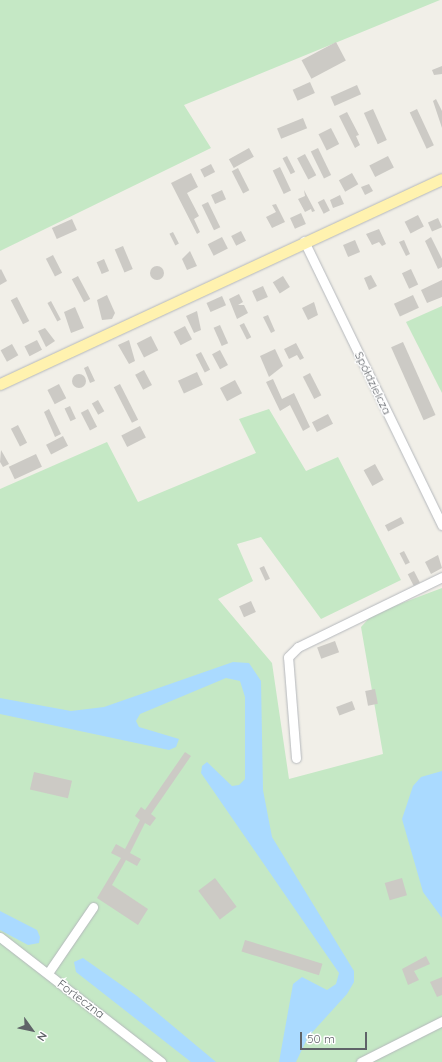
<!DOCTYPE html>
<meta charset="utf-8">
<style>
body{margin:0}
#map{position:relative;width:442px;height:1062px;overflow:hidden;background:#f1efe8;font-family:Quicksand,sans-serif}
div>[style]{position:absolute}
[style*='--x']{left:calc(var(--x)*1px);top:calc(var(--y)*1px);width:calc(var(--w)*1px);rotate:calc(var(--a)*1deg)}
.green>*{inset:0;background:#c5e8c5}
.water>*{inset:0;background:#aadaff}
.building>*{inset:0;background:#cccac5;transform-origin:0 0}
.round{border-radius:50%}
.roads{filter:drop-shadow(0 0 1px #b5b8bc) drop-shadow(0 0 1px #b5b8bc)}
.minor>*{height:9px;margin:-4.5px;padding:0 4.5px;transform-origin:4.5px;border-radius:4.5px;background:#fff}
.major>*{height:11px;margin:-5.5px;padding:0 5.5px;transform-origin:5.5px;border-radius:5.5px;background:#fff2af}
span{translate:-50% -50%;white-space:nowrap;text-align:center;line-height:1.15;-webkit-text-stroke:3px #fff;paint-order:stroke}
.street-label{font-size:12px;color:#5f6368}
.north{position:absolute;left:12px;top:1010px;width:40px;height:40px;-webkit-text-stroke:3px #fff;paint-order:stroke;rotate:123deg;font-size:11px;font-weight:700;line-height:16px;text-align:center;color:#5f6368}
.north::after{content:'';display:block;margin:auto;width:14px;height:18px;background:#5f6368;clip-path:polygon(50% 0,100% 100%,50% 72%,0 100%)}
.scale{position:absolute;left:300px;top:1032px;width:67px;height:18px;box-sizing:border-box;border:2px solid #5f6368;border-top:0;padding-left:5px;font-size:12px;line-height:14px;white-space:nowrap;color:#5f6368;-webkit-text-stroke:3px #fff;paint-order:stroke}
</style>
<div id="map">
<div class="green">
<div style="clip-path:polygon(0 0,440px 0,184px 105px,211px 148px,0 251px)"></div>
<div style="clip-path:polygon(442px 306px,442px 393px,406px 322px)"></div>
<div style="clip-path:polygon(269px 409px,306px 471px,338px 457px,401px 580px,321px 619px,261px 537px,237px 544px,253px 581px,218px 599px,272px 663px,289px 779px,383px 754px,361px 627px,373px 614px,442px 588px,442px 1062px,0 1062px,0 489px,107px 442px,138px 502px,256px 453px,239px 419px)"></div>
</div>
<div class="water">
<div style="clip-path:polygon(233px 662px,249px 663px,261px 681px,263px 790px,272px 837px,354px 971px,354px 982px,347px 994px,308px 1037px,296px 1062px,279px 1062px,293px 984px,302px 977px,327px 990px,336px 984px,339px 973px,201px 773px,202px 766px,207px 762px,232px 786px,239px 785px,245px 779px,245px 697px,240px 681px,226px 678px,140px 714px,136px 721px,139px 727px,179px 739px,176px 747px,169px 750px,0 714px,0 698px,71px 711px,104px 707px)"></div>
<div style="clip-path:polygon(442px 771px,442px 918px,423px 892px,402px 819px,413px 786px,421px 777px)"></div>
<div style="clip-path:polygon(0 911px,37px 930px,40px 937px,39px 943px,28px 945px,0 930px)"></div>
<div style="clip-path:polygon(83px 958px,137px 996px,216px 1062px,191px 1062px,76px 972px,74px 962px)"></div>
</div>
<div class="building">
<div style="left:336px;top:42px;width:21px;height:39px;rotate:62deg"></div>
<div style="clip-path:polygon(442px 66px,442px 74px,434px 75px,432px 70px)"></div>
<div style="left:310px;top:82px;width:12px;height:19px;rotate:66deg"></div>
<div style="left:357px;top:85px;width:10px;height:29px;rotate:66deg"></div>
<div style="clip-path:polygon(436px 99px,442px 111px,442px 128px,433px 101px)"></div>
<div style="left:373px;top:109px;width:34px;height:10px;rotate:66deg"></div>
<div style="left:417px;top:109px;width:40px;height:8px;rotate:65deg"></div>
<div style="clip-path:polygon(347px 112px,359px 135px,356px 136px,360px 145px,355px 148px,339px 116px)"></div>
<div style="left:303px;top:118px;width:11px;height:28px;rotate:68deg"></div>
<div style="left:331px;top:128px;width:18px;height:14px;rotate:63deg"></div>
<div style="left:249px;top:148px;width:10px;height:23px;rotate:61deg"></div>
<div style="left:318px;top:148px;width:30px;height:8px;rotate:64deg"></div>
<div style="left:305px;top:154px;width:24px;height:9px;rotate:62deg"></div>
<div style="left:287px;top:156px;width:18px;height:5px;rotate:63deg"></div>
<div style="left:388px;top:156px;width:13px;height:21px;rotate:63deg"></div>
<div style="left:211px;top:164px;width:9px;height:12px;rotate:63deg"></div>
<div style="left:280px;top:167px;width:26px;height:8px;rotate:65deg"></div>
<div style="left:238px;top:168px;width:25px;height:7px;rotate:63deg"></div>
<div style="clip-path:polygon(191px 173px,198px 187px,187px 193px,199px 216px,194px 219px,200px 232px,197px 234px,171px 183px)"></div>
<div style="left:352px;top:173px;width:13px;height:15px;rotate:61deg"></div>
<div style="clip-path:polygon(369px 184px,373px 191px,365px 195px,361px 187px)"></div>
<div style="left:222px;top:190px;width:10px;height:12px;rotate:66deg"></div>
<div style="clip-path:polygon(304px 190px,315px 211px,312px 212px,311px 209px,305px 212px,298px 199px,305px 196px)"></div>
<div style="clip-path:polygon(340px 195px,344px 204px,333px 208px,330px 200px)"></div>
<div style="left:324px;top:199px;width:13px;height:7px;rotate:63deg"></div>
<div style="left:208px;top:202px;width:28px;height:7px;rotate:64deg"></div>
<div style="clip-path:polygon(276px 204px,285px 222px,272px 228px,266px 217px,276px 212px,272px 205px)"></div>
<div style="left:301px;top:213px;width:12px;height:12px;rotate:66deg"></div>
<div style="left:418px;top:215px;width:13px;height:15px;rotate:63deg"></div>
<div style="left:438px;top:218px;width:10px;height:11px;rotate:66deg"></div>
<div style="left:72px;top:219px;width:12px;height:22px;rotate:66deg"></div>
<div style="clip-path:polygon(379px 229px,386px 244px,382px 246px,379px 242px,372px 245px,366px 234px)"></div>
<div style="left:241px;top:231px;width:11px;height:11px;rotate:63deg"></div>
<div style="left:173px;top:232px;width:13px;height:4px;rotate:63deg"></div>
<div style="left:222px;top:237px;width:13px;height:16px;rotate:63deg"></div>
<div style="clip-path:polygon(431px 237px,442px 259px,442px 267px,438px 269px,425px 241px)"></div>
<div style="left:355px;top:240px;width:13px;height:13px;rotate:67deg"></div>
<div style="clip-path:polygon(404px 240px,410px 254px,406px 256px,399px 242px)"></div>
<div style="left:123px;top:246px;width:25px;height:9px;rotate:67deg"></div>
<div style="clip-path:polygon(190px 251px,197px 266px,187px 270px,182px 259px)"></div>
<div style="left:53px;top:255px;width:20px;height:8px;rotate:63deg"></div>
<div style="left:104px;top:259px;width:13px;height:8px;rotate:67deg"></div>
<div class="round" style="left:150px;top:266px;width:14px;height:14px"></div>
<div style="clip-path:polygon(1px 269px,7px 281px,0 285px,0 270px)"></div>
<div style="left:411px;top:269px;width:17px;height:10px;rotate:65deg"></div>
<div style="clip-path:polygon(371px 275px,377px 286px,369px 290px,364px 278px)"></div>
<div style="left:78px;top:276px;width:26px;height:7px;rotate:62deg"></div>
<div style="left:283px;top:276px;width:13px;height:12px;rotate:58deg"></div>
<div style="clip-path:polygon(442px 280px,442px 297px,427px 303px,421px 290px)"></div>
<div style="left:263px;top:286px;width:12px;height:12px;rotate:66deg"></div>
<div style="clip-path:polygon(239px 294px,243px 302px,238px 305px,244px 305px,248px 313px,237px 319px,229px 299px)"></div>
<div style="clip-path:polygon(107px 295px,115px 313px,112px 319px,102px 320px,97px 300px)"></div>
<div style="left:413px;top:295px;width:14px;height:21px;rotate:65deg"></div>
<div style="left:222px;top:296px;width:10px;height:17px;rotate:66deg"></div>
<div style="left:17px;top:297px;width:27px;height:7px;rotate:63deg"></div>
<div style="left:51px;top:301px;width:21px;height:4px;rotate:62deg"></div>
<div style="clip-path:polygon(314px 302px,318px 315px,308px 320px,302px 308px)"></div>
<div style="clip-path:polygon(75px 307px,84px 328px,71px 333px,64px 312px)"></div>
<div style="clip-path:polygon(197px 311px,201px 330px,194px 333px,186px 316px)"></div>
<div style="clip-path:polygon(268px 315px,275px 331px,271px 333px,263px 317px)"></div>
<div style="left:244px;top:323px;width:16px;height:5px;rotate:63deg"></div>
<div style="left:220px;top:325px;width:20px;height:7px;rotate:66deg"></div>
<div style="left:185px;top:326px;width:15px;height:13px;rotate:62deg"></div>
<div style="clip-path:polygon(45px 328px,55px 341px,46px 347px,38px 331px)"></div>
<div style="left:151px;top:336px;width:16px;height:16px;rotate:63deg"></div>
<div style="left:37px;top:340px;width:11px;height:14px;rotate:63deg"></div>
<div style="clip-path:polygon(129px 340px,135px 361px,129px 364px,118px 345px)"></div>
<div style="left:403px;top:342px;width:80px;height:13px;rotate:66deg"></div>
<div style="clip-path:polygon(296px 343px,304px 358px,300px 360px,297px 355px,289px 359px,284px 349px)"></div>
<div style="left:12px;top:344px;width:13px;height:13px;rotate:61deg"></div>
<div style="clip-path:polygon(275px 349px,283px 366px,269px 377px,260px 356px)"></div>
<div style="left:220px;top:350px;width:17px;height:9px;rotate:62deg"></div>
<div style="left:201px;top:352px;width:20px;height:6px;rotate:63deg"></div>
<div style="clip-path:polygon(88px 366px,95px 381px,90px 383px,84px 368px)"></div>
<div style="left:144px;top:370px;width:17px;height:10px;rotate:62deg"></div>
<div style="left:197px;top:372px;width:14px;height:21px;rotate:65deg"></div>
<div style="left:310px;top:373px;width:25px;height:8px;rotate:63deg"></div>
<div class="round" style="left:72px;top:374px;width:14px;height:14px"></div>
<div style="clip-path:polygon(273px 379px,282px 399px,294px 393px,310px 427px,303px 431px,290px 405px,280px 411px,266px 382px)"></div>
<div style="left:235px;top:380px;width:15px;height:17px;rotate:62deg"></div>
<div style="left:59px;top:384px;width:16px;height:13px;rotate:63deg"></div>
<div style="left:120px;top:384px;width:40px;height:7px;rotate:63deg"></div>
<div style="left:98px;top:400px;width:13px;height:7px;rotate:61deg"></div>
<div style="left:70px;top:406px;width:14px;height:6px;rotate:65deg"></div>
<div style="clip-path:polygon(49px 409px,61px 434px,55px 437px,44px 412px)"></div>
<div style="left:88px;top:409px;width:20px;height:8px;rotate:63deg"></div>
<div style="left:328px;top:414px;width:11px;height:18px;rotate:63deg"></div>
<div style="left:18px;top:425px;width:20px;height:8px;rotate:63deg"></div>
<div style="left:140px;top:426px;width:13px;height:21px;rotate:63deg"></div>
<div style="left:63px;top:436px;width:11px;height:19px;rotate:63deg"></div>
<div style="clip-path:polygon(1px 450px,9px 464px,3px 467px,0 462px)"></div>
<div style="left:36px;top:454px;width:14px;height:30px;rotate:65deg"></div>
<div style="left:375px;top:464px;width:18px;height:13px;rotate:61deg"></div>
<div style="left:401px;top:517px;width:7px;height:18px;rotate:63deg"></div>
<div style="left:404px;top:551px;width:13px;height:5px;rotate:63deg"></div>
<div style="clip-path:polygon(438px 555px,442px 568px,431px 574px,425px 562px)"></div>
<div style="left:264px;top:566px;width:14px;height:5px;rotate:65deg"></div>
<div style="left:414px;top:571px;width:13px;height:7px;rotate:63deg"></div>
<div style="left:251px;top:601px;width:12px;height:13px;rotate:66deg"></div>
<div style="left:335px;top:641px;width:12px;height:19px;rotate:70deg"></div>
<div style="left:375px;top:689px;width:15px;height:10px;rotate:79deg"></div>
<div style="left:352px;top:701px;width:9px;height:17px;rotate:69deg"></div>
<div style="clip-path:polygon(185px 752px,191px 756px,151px 814px,156px 818px,150px 826px,145px 823px,130px 853px,141px 859px,137px 866px,126px 860px,112px 885px,148px 909px,138px 925px,97px 898px,121px 858px,111px 853px,116px 844px,125px 849px,140px 820px,135px 816px,141px 807px,145px 810px)"></div>
<div style="left:34px;top:772px;width:39px;height:18px;rotate:13deg"></div>
<div style="left:215px;top:878px;width:36px;height:21px;rotate:53deg"></div>
<div style="left:402px;top:878px;width:18px;height:18px;rotate:74deg"></div>
<div style="left:245px;top:940px;width:81px;height:12px;rotate:17deg"></div>
<div style="clip-path:polygon(426px 956px,430px 964px,414px 971px,419px 980px,408px 985px,402px 969px)"></div>
<div style="clip-path:polygon(442px 977px,442px 995px,437px 997px,430px 982px)"></div>
</div>
<div class="roads">
<div class="minor">
<div style="--x:304;--y:241;--w:316;--a:64.1"></div>
<div style="--x:296;--y:758;--w:101;--a:-94.5"></div>
<div style="--x:288;--y:657;--w:14;--a:-45"></div>
<div style="--x:298;--y:647;--w:160;--a:-25.9"></div>
<div style="--x:0;--y:937;--w:204;--a:37.8"></div>
<div style="--x:48;--y:973;--w:80;--a:-55.7"></div>
<div style="--x:361;--y:1062;--w:91;--a:-26.8"></div>
</div>
<div class="major">
<div style="--x:0;--y:384;--w:487;--a:-24.9"></div>
</div>
</div>
<div class="street-label">
<span style="left:373px;top:383px;rotate:64deg">Spółdzielcza</span>
<span style="left:81px;top:999px;rotate:37deg">Forteczna</span>
</div>
<div class="north">N</div>
<div class="scale">50 m</div>
</div>
